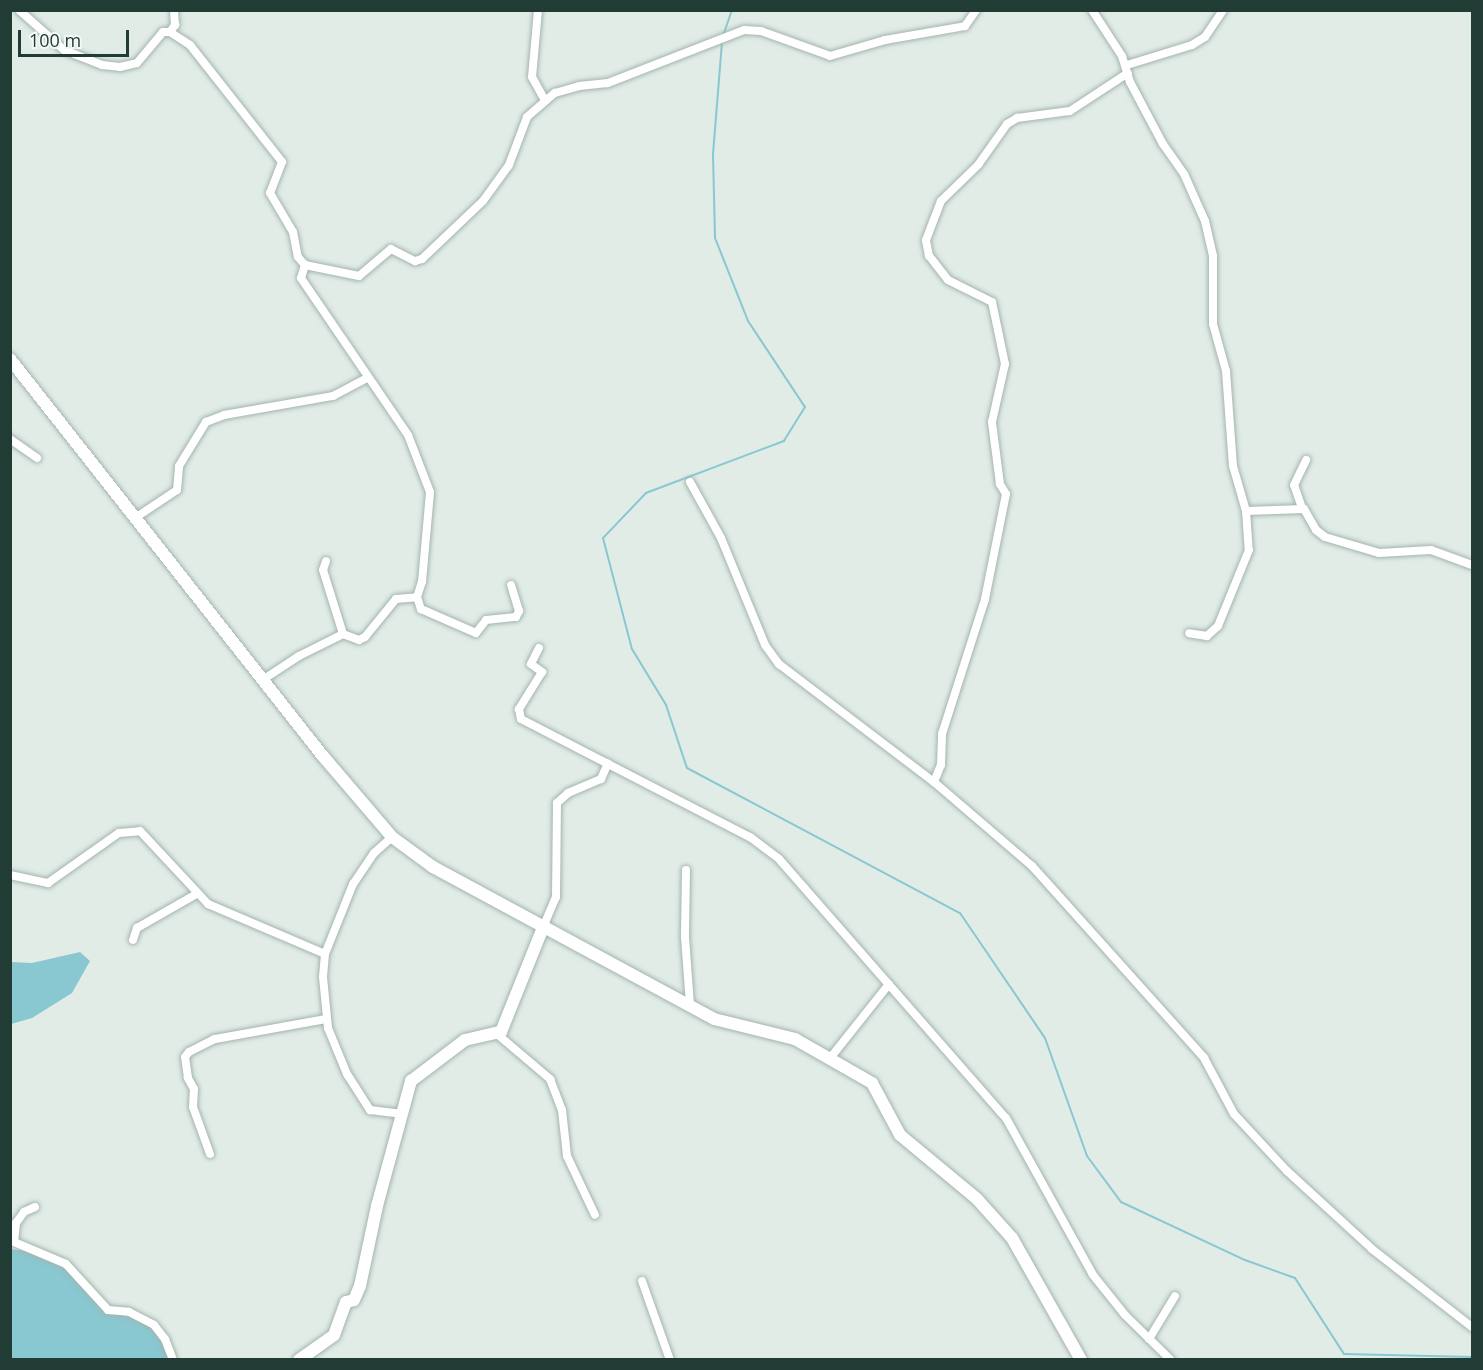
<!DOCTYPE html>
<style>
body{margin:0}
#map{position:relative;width:1483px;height:1370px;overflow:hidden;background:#e1ece7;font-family:"Open Sans",sans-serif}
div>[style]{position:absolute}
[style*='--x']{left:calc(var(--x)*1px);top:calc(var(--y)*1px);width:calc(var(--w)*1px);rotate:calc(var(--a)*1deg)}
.water>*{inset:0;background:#89c7d1}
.stream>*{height:2px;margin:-1px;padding:0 1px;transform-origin:1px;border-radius:1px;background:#89c7d1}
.roads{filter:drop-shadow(0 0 2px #a4b4ae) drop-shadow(0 0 2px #a4b4ae)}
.street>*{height:8px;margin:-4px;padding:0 4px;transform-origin:4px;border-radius:4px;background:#fff}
.secondary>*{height:12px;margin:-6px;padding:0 6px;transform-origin:6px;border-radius:6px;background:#fff}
span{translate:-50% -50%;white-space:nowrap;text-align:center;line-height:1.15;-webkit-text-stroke:4.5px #f2f8f5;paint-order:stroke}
.frame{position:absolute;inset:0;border:12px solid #213c35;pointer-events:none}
.scale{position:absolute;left:18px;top:30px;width:111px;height:27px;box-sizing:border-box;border:3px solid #213c35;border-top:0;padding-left:8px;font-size:18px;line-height:21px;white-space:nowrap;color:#213c35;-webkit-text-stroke:4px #f2f8f5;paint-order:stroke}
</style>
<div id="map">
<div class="water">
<div style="clip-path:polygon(80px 952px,90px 961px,72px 993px,32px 1018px,11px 1024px,11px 962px,32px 963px)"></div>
<div style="clip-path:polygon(10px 1249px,33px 1252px,68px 1269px,102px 1307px,135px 1317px,161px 1333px,173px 1359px,11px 1359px)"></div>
</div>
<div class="stream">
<div style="--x:723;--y:36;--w:28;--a:-71"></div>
<div style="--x:722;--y:42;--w:113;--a:94.6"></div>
<div style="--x:713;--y:155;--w:83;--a:88.6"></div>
<div style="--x:715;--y:238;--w:89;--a:68.3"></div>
<div style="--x:748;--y:321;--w:103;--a:56.5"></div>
<div style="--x:805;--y:407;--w:40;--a:122"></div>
<div style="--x:784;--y:441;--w:147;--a:159.4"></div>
<div style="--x:646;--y:493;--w:62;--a:133.7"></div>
<div style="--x:603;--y:538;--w:115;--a:75.4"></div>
<div style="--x:632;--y:649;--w:66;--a:58.7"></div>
<div style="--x:666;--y:705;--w:66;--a:71.6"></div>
<div style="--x:687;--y:768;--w:309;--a:28"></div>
<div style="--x:960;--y:913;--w:151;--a:55.8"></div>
<div style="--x:1045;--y:1038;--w:125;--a:70.4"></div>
<div style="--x:1087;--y:1156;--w:57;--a:53.5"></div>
<div style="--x:1121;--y:1202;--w:137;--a:25.1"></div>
<div style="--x:1245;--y:1260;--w:53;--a:19.8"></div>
<div style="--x:1295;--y:1278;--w:90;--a:57.2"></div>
<div style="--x:1344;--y:1354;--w:128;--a:1.3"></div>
</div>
<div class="roads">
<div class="street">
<div style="--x:19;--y:10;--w:60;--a:41.6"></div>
<div style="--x:64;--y:50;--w:41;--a:21.5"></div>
<div style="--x:102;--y:65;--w:18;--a:6"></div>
<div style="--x:120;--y:67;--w:17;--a:-13"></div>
<div style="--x:137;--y:63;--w:40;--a:-50"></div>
<div style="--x:163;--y:32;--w:7;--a:0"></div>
<div style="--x:170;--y:32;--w:24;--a:33"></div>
<div style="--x:190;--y:45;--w:149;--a:51.8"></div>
<div style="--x:282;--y:162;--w:33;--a:111"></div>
<div style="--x:270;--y:193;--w:45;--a:59.5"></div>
<div style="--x:293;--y:232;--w:25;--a:79"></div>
<div style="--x:298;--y:257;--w:11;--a:49"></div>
<div style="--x:538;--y:10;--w:67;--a:95.1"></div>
<div style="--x:532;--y:77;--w:25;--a:61"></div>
<div style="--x:1092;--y:10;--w:55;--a:56.9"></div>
<div style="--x:1122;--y:56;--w:27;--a:73"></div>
<div style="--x:1130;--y:82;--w:70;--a:62"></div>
<div style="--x:1163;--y:144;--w:37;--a:55"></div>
<div style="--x:1184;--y:174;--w:51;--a:65.9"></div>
<div style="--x:1205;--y:221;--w:36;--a:77"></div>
<div style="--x:1213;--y:256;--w:68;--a:90"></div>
<div style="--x:1213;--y:324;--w:49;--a:74.5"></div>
<div style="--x:1226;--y:371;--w:95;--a:85.8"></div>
<div style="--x:1233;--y:466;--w:47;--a:73.9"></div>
<div style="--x:1246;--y:511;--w:39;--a:86"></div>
<div style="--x:1249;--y:550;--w:82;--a:112.2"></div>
<div style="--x:1218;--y:626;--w:15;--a:138"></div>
<div style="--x:1207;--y:636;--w:18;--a:-171"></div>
<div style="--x:170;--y:32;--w:9;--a:-54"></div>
<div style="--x:175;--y:25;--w:15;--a:-94"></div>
<div style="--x:1127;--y:65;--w:68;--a:-17.1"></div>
<div style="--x:1192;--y:45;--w:15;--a:-32"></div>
<div style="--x:1205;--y:37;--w:32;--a:-56"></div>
<div style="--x:10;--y:439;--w:33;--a:35"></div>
<div style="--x:690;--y:482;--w:64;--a:61"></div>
<div style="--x:721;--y:538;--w:116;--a:67.6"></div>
<div style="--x:765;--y:645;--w:24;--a:54"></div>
<div style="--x:779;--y:664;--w:195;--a:37.3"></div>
<div style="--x:934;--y:782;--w:129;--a:40.6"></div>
<div style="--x:1032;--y:866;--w:258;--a:48.1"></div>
<div style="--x:1204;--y:1058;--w:64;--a:61.8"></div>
<div style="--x:1234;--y:1114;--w:78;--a:47.1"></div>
<div style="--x:1287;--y:1171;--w:115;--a:42.5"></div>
<div style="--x:1372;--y:1249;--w:127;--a:38"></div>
<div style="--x:1302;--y:508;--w:24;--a:-109"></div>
<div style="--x:1294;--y:485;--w:28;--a:-64"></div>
<div style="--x:1246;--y:511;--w:58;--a:-2"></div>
<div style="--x:1304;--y:509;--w:24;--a:60"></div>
<div style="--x:1316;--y:530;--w:11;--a:38"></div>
<div style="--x:1325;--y:537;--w:56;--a:16.5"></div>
<div style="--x:1379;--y:553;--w:52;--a:-3.3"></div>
<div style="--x:1431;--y:550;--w:44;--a:20.1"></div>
<div style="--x:135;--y:518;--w:50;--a:-33.7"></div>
<div style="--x:177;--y:490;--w:24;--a:-85"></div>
<div style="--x:179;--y:466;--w:52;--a:-58.5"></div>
<div style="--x:206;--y:422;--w:19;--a:-21"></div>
<div style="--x:224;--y:415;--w:111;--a:-9.9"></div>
<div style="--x:333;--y:396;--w:38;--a:-28"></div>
<div style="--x:326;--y:561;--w:9;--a:108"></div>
<div style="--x:323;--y:570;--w:67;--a:72.6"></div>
<div style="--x:417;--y:597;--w:16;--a:-72"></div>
<div style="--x:422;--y:582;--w:90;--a:-84.9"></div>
<div style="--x:430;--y:492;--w:61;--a:-111.1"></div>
<div style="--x:408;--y:435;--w:190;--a:-124.3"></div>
<div style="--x:301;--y:278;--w:14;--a:-73"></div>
<div style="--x:305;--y:265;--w:55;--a:11.5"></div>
<div style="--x:359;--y:276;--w:42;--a:-40.2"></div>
<div style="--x:391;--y:249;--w:27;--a:27"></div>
<div style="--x:415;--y:261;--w:7;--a:-16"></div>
<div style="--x:422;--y:259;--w:84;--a:-43.6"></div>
<div style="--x:483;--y:201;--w:44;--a:-54.2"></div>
<div style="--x:509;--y:165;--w:51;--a:-69.4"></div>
<div style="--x:527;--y:117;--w:37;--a:-41"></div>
<div style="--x:555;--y:93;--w:25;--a:-16"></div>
<div style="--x:579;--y:86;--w:29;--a:-6"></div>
<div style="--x:608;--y:83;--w:146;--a:-21.3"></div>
<div style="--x:744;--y:30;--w:17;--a:3"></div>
<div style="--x:761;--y:31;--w:73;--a:19.9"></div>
<div style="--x:830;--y:56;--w:57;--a:-16.2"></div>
<div style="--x:885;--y:40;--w:81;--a:-9.9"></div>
<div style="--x:965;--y:26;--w:19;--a:-55"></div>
<div style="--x:539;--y:648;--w:18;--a:117"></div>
<div style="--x:531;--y:664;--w:14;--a:36"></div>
<div style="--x:542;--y:672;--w:44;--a:121.9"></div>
<div style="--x:519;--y:709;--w:10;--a:79"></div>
<div style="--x:521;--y:719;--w:258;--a:27.3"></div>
<div style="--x:750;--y:837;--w:36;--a:37"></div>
<div style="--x:779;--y:859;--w:344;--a:48.8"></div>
<div style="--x:1006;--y:1118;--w:179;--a:61"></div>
<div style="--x:1093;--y:1275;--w:51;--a:51.3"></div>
<div style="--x:1125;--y:1315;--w:64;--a:44.4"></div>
<div style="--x:264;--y:679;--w:42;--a:-33.3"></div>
<div style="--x:299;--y:656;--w:49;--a:-26.6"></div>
<div style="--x:343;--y:634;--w:17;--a:21"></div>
<div style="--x:359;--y:640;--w:7;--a:-27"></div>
<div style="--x:365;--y:637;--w:49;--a:-50.8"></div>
<div style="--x:396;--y:599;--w:21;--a:-5"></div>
<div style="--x:417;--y:597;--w:13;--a:72"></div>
<div style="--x:421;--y:609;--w:60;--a:23.6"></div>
<div style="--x:476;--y:633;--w:16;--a:-52"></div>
<div style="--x:486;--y:620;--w:30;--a:-6"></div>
<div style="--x:516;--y:617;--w:7;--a:-63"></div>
<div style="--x:519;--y:611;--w:27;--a:-107"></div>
<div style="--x:934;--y:782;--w:18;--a:-68"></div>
<div style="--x:941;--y:765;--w:31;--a:-88"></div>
<div style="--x:942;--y:734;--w:142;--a:-72.3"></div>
<div style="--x:985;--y:599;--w:107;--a:-78.7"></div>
<div style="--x:1006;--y:494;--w:12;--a:-121"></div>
<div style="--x:1000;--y:484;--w:63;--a:-97.4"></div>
<div style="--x:992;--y:422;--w:59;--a:-77.4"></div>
<div style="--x:1005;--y:364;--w:63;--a:-101.8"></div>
<div style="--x:992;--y:302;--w:49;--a:-153.4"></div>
<div style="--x:948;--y:280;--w:31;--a:-128"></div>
<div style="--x:929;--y:256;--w:16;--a:-101"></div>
<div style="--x:926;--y:240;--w:42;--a:-69"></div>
<div style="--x:941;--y:201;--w:52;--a:-44.2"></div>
<div style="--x:978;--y:165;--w:50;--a:-54.7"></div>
<div style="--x:1007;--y:124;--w:12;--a:-31"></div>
<div style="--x:1017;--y:118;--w:53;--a:-7.5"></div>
<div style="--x:1070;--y:111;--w:69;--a:-33.2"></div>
<div style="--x:392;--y:837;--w:24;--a:138"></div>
<div style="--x:374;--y:853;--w:37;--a:124"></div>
<div style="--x:353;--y:884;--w:75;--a:111.8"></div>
<div style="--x:325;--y:954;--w:23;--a:95"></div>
<div style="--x:323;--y:977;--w:51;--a:84.4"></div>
<div style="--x:328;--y:1028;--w:50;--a:67.6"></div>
<div style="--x:347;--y:1074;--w:43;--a:57.4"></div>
<div style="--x:370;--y:1110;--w:31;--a:7"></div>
<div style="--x:686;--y:870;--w:67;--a:90.9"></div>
<div style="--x:685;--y:937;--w:68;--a:85.8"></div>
<div style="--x:10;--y:875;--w:39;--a:12"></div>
<div style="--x:48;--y:883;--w:87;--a:-35.2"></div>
<div style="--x:119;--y:833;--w:21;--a:-5"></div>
<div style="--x:140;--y:831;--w:100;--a:47"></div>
<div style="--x:208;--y:904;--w:127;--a:23.1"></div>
<div style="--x:544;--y:925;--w:30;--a:-67"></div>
<div style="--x:556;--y:897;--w:94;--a:-89.4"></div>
<div style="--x:557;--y:803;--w:15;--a:-42"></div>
<div style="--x:568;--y:793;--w:36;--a:-23"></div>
<div style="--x:601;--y:779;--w:17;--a:-66"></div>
<div style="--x:133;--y:940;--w:13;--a:-72"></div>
<div style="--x:137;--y:928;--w:70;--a:-29.8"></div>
<div style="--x:497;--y:1034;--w:70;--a:40.3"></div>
<div style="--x:550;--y:1079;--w:33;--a:69"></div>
<div style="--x:562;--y:1110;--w:46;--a:83.8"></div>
<div style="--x:567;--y:1156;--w:65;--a:64.6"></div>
<div style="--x:831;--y:1057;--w:93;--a:-51.5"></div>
<div style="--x:210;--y:1154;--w:50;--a:-109.9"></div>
<div style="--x:193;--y:1107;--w:18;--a:-87"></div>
<div style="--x:194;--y:1089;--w:13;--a:-119"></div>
<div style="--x:188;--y:1078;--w:21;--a:-98"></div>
<div style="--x:185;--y:1057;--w:6;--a:-51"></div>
<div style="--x:189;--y:1052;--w:29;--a:-27"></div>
<div style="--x:215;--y:1039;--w:113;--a:-10.2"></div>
<div style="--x:35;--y:1207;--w:12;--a:156"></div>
<div style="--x:24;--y:1212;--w:14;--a:126"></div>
<div style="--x:16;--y:1223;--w:19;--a:96"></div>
<div style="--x:14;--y:1242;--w:56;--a:22.9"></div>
<div style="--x:66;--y:1264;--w:62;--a:47.6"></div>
<div style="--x:108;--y:1310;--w:21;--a:5"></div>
<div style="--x:129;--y:1312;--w:28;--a:27"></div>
<div style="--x:154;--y:1325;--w:18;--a:52"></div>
<div style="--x:165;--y:1339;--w:22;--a:69"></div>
<div style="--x:642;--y:1281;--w:84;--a:70.5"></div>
<div style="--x:1149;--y:1339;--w:50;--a:-58.8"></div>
</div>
<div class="secondary">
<div style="--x:10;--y:359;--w:504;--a:51.77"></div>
<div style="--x:322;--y:755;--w:108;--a:49.5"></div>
<div style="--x:392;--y:837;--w:51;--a:36.2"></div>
<div style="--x:433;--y:867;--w:319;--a:28.4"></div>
<div style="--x:714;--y:1019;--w:83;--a:13.9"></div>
<div style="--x:795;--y:1039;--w:89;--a:29.7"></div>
<div style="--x:872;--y:1083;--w:59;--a:61.7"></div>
<div style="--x:900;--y:1135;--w:100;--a:39.7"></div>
<div style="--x:977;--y:1199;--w:52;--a:48.1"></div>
<div style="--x:1012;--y:1238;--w:140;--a:60.5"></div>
<div style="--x:299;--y:1360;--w:43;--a:-35.5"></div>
<div style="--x:334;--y:1335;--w:35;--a:-70"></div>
<div style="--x:346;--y:1302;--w:8;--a:-14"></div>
<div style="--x:354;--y:1300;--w:15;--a:-67"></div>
<div style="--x:360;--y:1286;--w:82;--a:-78"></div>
<div style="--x:377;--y:1206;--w:130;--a:-74.8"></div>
<div style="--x:411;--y:1081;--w:68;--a:-37.2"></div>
<div style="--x:465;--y:1040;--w:37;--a:-13"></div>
<div style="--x:501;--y:1032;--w:115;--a:-68.1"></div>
</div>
</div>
<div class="frame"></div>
<div class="scale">100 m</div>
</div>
